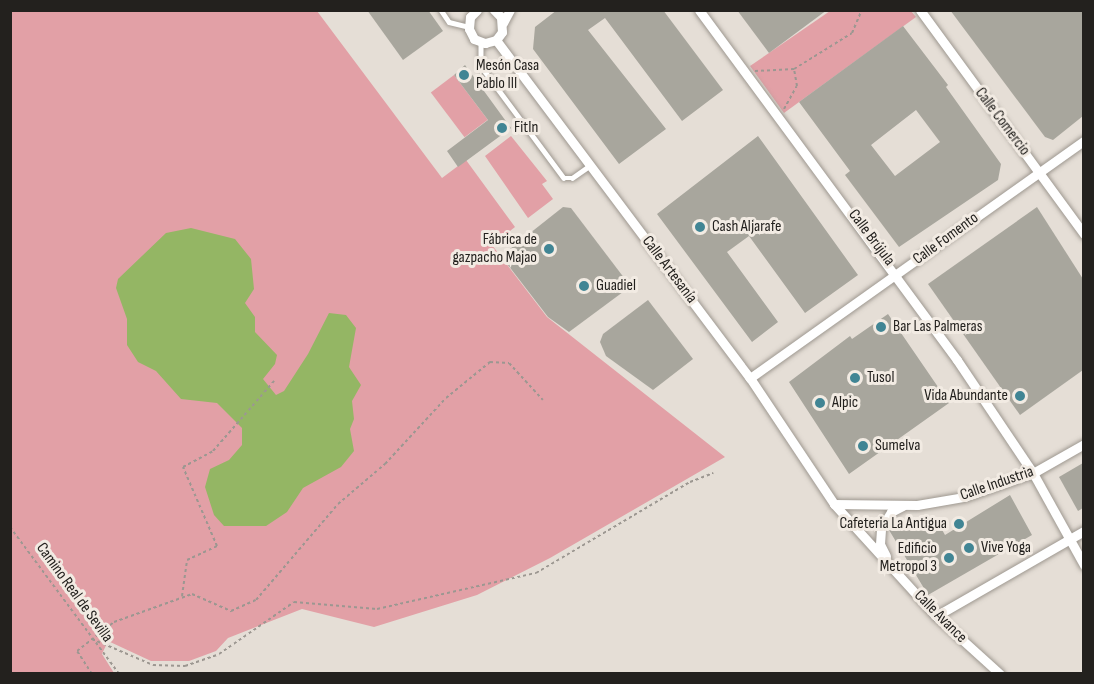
<!DOCTYPE html>
<meta charset="utf-8">
<style>
body{margin:0}
#map{position:relative;width:1094px;height:684px;overflow:hidden;background:#e5ded6;font-family:"Sofia Sans Condensed",sans-serif}
div>[style]{position:absolute}
[style*='--x']{left:calc(var(--x)*1px);top:calc(var(--y)*1px);width:calc(var(--w)*1px);rotate:calc(var(--a)*1deg)}
.green>*{inset:0;background:#e2a0a6;transform-origin:0 0}
.water>*{inset:0;background:#94b664}
.building>*{inset:0;background:#a8a69d}
.path>*{height:2px;margin-top:-1px;transform-origin:0;background:repeating-linear-gradient(90deg,#9c9791 0 3px,transparent 0 6px)}
.roads{filter:drop-shadow(0 0 2px #9e9890) drop-shadow(0 0 2px #9e9890)}
.service>*{height:4.5px;margin:-2.25px;padding:0 2.25px;transform-origin:2.25px;border-radius:2.25px;background:#fff}
.minor>*{height:9px;margin:-4.5px;padding:0 4.5px;transform-origin:4.5px;border-radius:4.5px;background:#fff}
.dots>*{width:16px;height:16px;translate:-50% -50%;box-sizing:border-box;border:3px solid #f2ebe3;border-radius:50%}
span{translate:-50% -50%;white-space:nowrap;text-align:center;line-height:1.15;-webkit-text-stroke:6px #f2ebe3;paint-order:stroke}
.poi-label{font-size:16px;color:#23211e}
.left{translate:0 -50%;text-align:left}
.right{translate:-100% -50%;text-align:right}
.street-label{font-size:16px;color:#23211e}
.frame{position:absolute;inset:0;border:12px solid #23211e;pointer-events:none}
</style>
<div id="map">
<div class="green">
<div style="clip-path:polygon(10px 11px,317px 11px,442px 178px,466px 160px,515px 227px,492px 245px,547px 317px,725px 457px,550px 558px,477px 595px,374px 627px,302px 609px,228px 638px,216px 651px,189px 661px,151px 661px,108px 641px,102px 654px,114px 673px,11px 673px)"></div>
<div style="clip-path:polygon(830px 11px,911px 11px,916px 17px,784px 113px,750px 66px)"></div>
<div style="left:454px;top:75px;width:56px;height:29px;rotate:53deg"></div>
<div style="clip-path:polygon(511px 136px,547px 181px,542px 184px,553px 199px,528px 218px,485px 156px)"></div>
</div>
<div class="water">
<div style="clip-path:polygon(191px 228px,235px 239px,251px 259px,254px 289px,245px 303px,255px 317px,255px 332px,277px 355px,275px 364px,263px 379px,276px 395px,284px 391px,308px 354px,329px 313px,346px 315px,356px 328px,349px 367px,361px 385px,352px 401px,354px 419px,350px 429px,354px 451px,341px 467px,303px 488px,287px 512px,266px 526px,224px 526px,214px 515px,205px 487px,210px 469px,229px 460px,242px 445px,242px 428px,217px 403px,181px 399px,156px 371px,138px 362px,127px 345px,127px 319px,116px 288px,118px 279px,166px 233px)"></div>
</div>
<div class="building">
<div style="clip-path:polygon(367px 10px,428px 10px,443px 31px,403px 60px)"></div>
<div style="clip-path:polygon(557px 10px,663px 10px,723px 90px,682px 121px,605px 18px,588px 30px,666px 129px,619px 164px,533px 49px,535px 27px)"></div>
<div style="clip-path:polygon(737px 10px,827px 10px,769px 53px)"></div>
<div style="clip-path:polygon(950px 10px,1083px 10px,1083px 116px,1053px 140px,1045px 137px)"></div>
<div style="clip-path:polygon(evenodd,903px 26px,948px 85px,946px 87px,1001px 164px,998px 180px,899px 247px,845px 175px,850px 171px,799px 102px,903px 26px,916px 110px,940px 142px,895px 176px,871px 145px,916px 110px)"></div>
<div style="clip-path:polygon(465px 65px,511px 128px,458px 167px,447px 151px,488px 120px,454px 75px)"></div>
<div style="clip-path:polygon(758px 136px,858px 275px,805px 313px,749px 236px,727px 252px,778px 322px,752px 342px,657px 214px)"></div>
<div style="clip-path:polygon(563px 207px,571px 208px,628px 283px,627px 289px,569px 332px,548px 317px,501px 256px)"></div>
<div style="clip-path:polygon(1037px 207px,1083px 279px,1083px 370px,1020px 415px,928px 284px)"></div>
<div style="clip-path:polygon(648px 300px,693px 359px,653px 390px,606px 356px,600px 342px,603px 334px)"></div>
<div style="clip-path:polygon(888px 314px,949px 403px,849px 474px,789px 382px,850px 336px,852px 339px)"></div>
<div style="clip-path:polygon(1083px 463px,1083px 508px,1078px 511px,1059px 477px)"></div>
<div style="clip-path:polygon(1010px 495px,1032px 535px,928px 595px,889px 530px,936px 519px,945px 535px)"></div>
</div>
<div class="path">
<div style="--x:755;--y:71;--w:39;--a:-3"></div>
<div style="--x:794;--y:69;--w:68;--a:-31.8"></div>
<div style="--x:852;--y:33;--w:25;--a:-67"></div>
<div style="--x:784;--y:109;--w:26;--a:-61"></div>
<div style="--x:797;--y:86;--w:17;--a:-100"></div>
<div style="--x:10;--y:527;--w:183;--a:53.4"></div>
<div style="--x:182;--y:596;--w:36;--a:-82"></div>
<div style="--x:187;--y:560;--w:33;--a:-25"></div>
<div style="--x:217;--y:546;--w:86;--a:-113.3"></div>
<div style="--x:183;--y:467;--w:34;--a:-28"></div>
<div style="--x:213;--y:451;--w:93;--a:-48.9"></div>
<div style="--x:92;--y:639;--w:66;--a:23.1"></div>
<div style="--x:153;--y:665;--w:32;--a:2"></div>
<div style="--x:185;--y:666;--w:36;--a:-19"></div>
<div style="--x:219;--y:654;--w:91;--a:-34.7"></div>
<div style="--x:294;--y:602;--w:83;--a:4.8"></div>
<div style="--x:377;--y:609;--w:163;--a:-12.8"></div>
<div style="--x:536;--y:573;--w:179;--a:-30.6"></div>
<div style="--x:690;--y:482;--w:25;--a:-21"></div>
<div style="--x:92;--y:674;--w:27;--a:-123"></div>
<div style="--x:77;--y:651;--w:47;--a:-38.1"></div>
<div style="--x:114;--y:622;--w:83;--a:-19.7"></div>
<div style="--x:192;--y:594;--w:43;--a:23.6"></div>
<div style="--x:231;--y:611;--w:27;--a:-24"></div>
<div style="--x:256;--y:600;--w:126;--a:-49.5"></div>
<div style="--x:338;--y:504;--w:62;--a:-40.4"></div>
<div style="--x:385;--y:464;--w:90;--a:-47.3"></div>
<div style="--x:446;--y:398;--w:57;--a:-39.3"></div>
<div style="--x:490;--y:362;--w:19;--a:3"></div>
<div style="--x:509;--y:363;--w:50;--a:47.4"></div>
</div>
<div class="roads">
<div class="service">
<div style="--x:441;--y:10;--w:14;--a:56"></div>
<div style="--x:449;--y:22;--w:21;--a:14"></div>
<div style="--x:481;--y:42;--w:24;--a:90"></div>
<div style="--x:481;--y:66;--w:139;--a:53.5"></div>
<div style="--x:564;--y:178;--w:8;--a:0"></div>
<div style="--x:572;--y:178;--w:21;--a:-35"></div>
</div>
<div class="minor">
<div style="--x:477;--y:10;--w:10;--a:135"></div>
<div style="--x:470;--y:17;--w:12;--a:95"></div>
<div style="--x:469;--y:29;--w:11;--a:63"></div>
<div style="--x:474;--y:39;--w:12;--a:20"></div>
<div style="--x:485;--y:43;--w:11;--a:-15"></div>
<div style="--x:496;--y:40;--w:10;--a:-53"></div>
<div style="--x:502;--y:32;--w:15;--a:-94"></div>
<div style="--x:501;--y:17;--w:10;--a:-135"></div>
<div style="--x:699;--y:10;--w:435;--a:53.6"></div>
<div style="--x:957;--y:360;--w:136;--a:56.1"></div>
<div style="--x:1033;--y:473;--w:105;--a:61"></div>
<div style="--x:920;--y:10;--w:278;--a:53.8"></div>
<div style="--x:503;--y:23;--w:15;--a:-62"></div>
<div style="--x:496;--y:40;--w:423;--a:53.1"></div>
<div style="--x:750;--y:378;--w:151;--a:56.3"></div>
<div style="--x:834;--y:504;--w:151;--a:47.7"></div>
<div style="--x:936;--y:616;--w:86;--a:42.2"></div>
<div style="--x:750;--y:378;--w:410;--a:-35.4"></div>
<div style="--x:834;--y:504;--w:83;--a:0.7"></div>
<div style="--x:917;--y:505;--w:48;--a:-9.7"></div>
<div style="--x:964;--y:497;--w:73;--a:-19.2"></div>
<div style="--x:1033;--y:473;--w:59;--a:-29.6"></div>
<div style="--x:886;--y:556;--w:13;--a:-117"></div>
<div style="--x:880;--y:544;--w:16;--a:-86"></div>
<div style="--x:881;--y:528;--w:19;--a:-58"></div>
<div style="--x:891;--y:512;--w:13;--a:-27"></div>
<div style="--x:936;--y:616;--w:171;--a:-29.9"></div>
</div>
</div>
<div class="dots">
<div style="left:464px;top:75px;background:#418594"></div>
<div style="left:502px;top:128px;background:#418594"></div>
<div style="left:700px;top:227px;background:#418594"></div>
<div style="left:549px;top:249px;background:#418594"></div>
<div style="left:584px;top:286px;background:#418594"></div>
<div style="left:881px;top:327px;background:#418594"></div>
<div style="left:855px;top:378px;background:#418594"></div>
<div style="left:1020px;top:396px;background:#418594"></div>
<div style="left:820px;top:403px;background:#418594"></div>
<div style="left:863px;top:446px;background:#418594"></div>
<div style="left:959px;top:524px;background:#418594"></div>
<div style="left:969px;top:548px;background:#418594"></div>
<div style="left:949px;top:558px;background:#418594"></div>
</div>
<div class="poi-label">
<span class="left" style="left:476px;top:75px">Mesón Casa<br>Pablo III</span>
<span class="left" style="left:514px;top:128px">FitIn</span>
<span class="left" style="left:712px;top:227px">Cash Aljarafe</span>
<span class="right" style="left:537px;top:249px">Fábrica de<br>gazpacho Majao</span>
<span class="left" style="left:596px;top:286px">Guadiel</span>
<span class="left" style="left:893px;top:327px">Bar Las Palmeras</span>
<span class="left" style="left:867px;top:378px">Tusol</span>
<span class="right" style="left:1008px;top:396px">Vida Abundante</span>
<span class="left" style="left:832px;top:403px">Alpic</span>
<span class="left" style="left:875px;top:446px">Sumelva</span>
<span class="right" style="left:947px;top:524px">Cafeteria La Antigua</span>
<span class="left" style="left:981px;top:548px">Vive Yoga</span>
<span class="right" style="left:937px;top:558px">Edificio<br>Metropol 3</span>
</div>
<div class="street-label">
<span style="left:1002px;top:122px;rotate:53deg">Calle Comercio</span>
<span style="left:871px;top:238px;rotate:53deg">Calle Brújula</span>
<span style="left:946px;top:239px;rotate:-36deg">Calle Fomento</span>
<span style="left:669px;top:270px;rotate:53deg">Calle Artesanía</span>
<span style="left:997px;top:484px;rotate:-19deg">Calle Industria</span>
<span style="left:74px;top:593px;rotate:54deg">Camino Real de Sevilla</span>
<span style="left:940px;top:617px;rotate:45deg">Calle Avance</span>
</div>
<div class="frame"></div>
</div>
